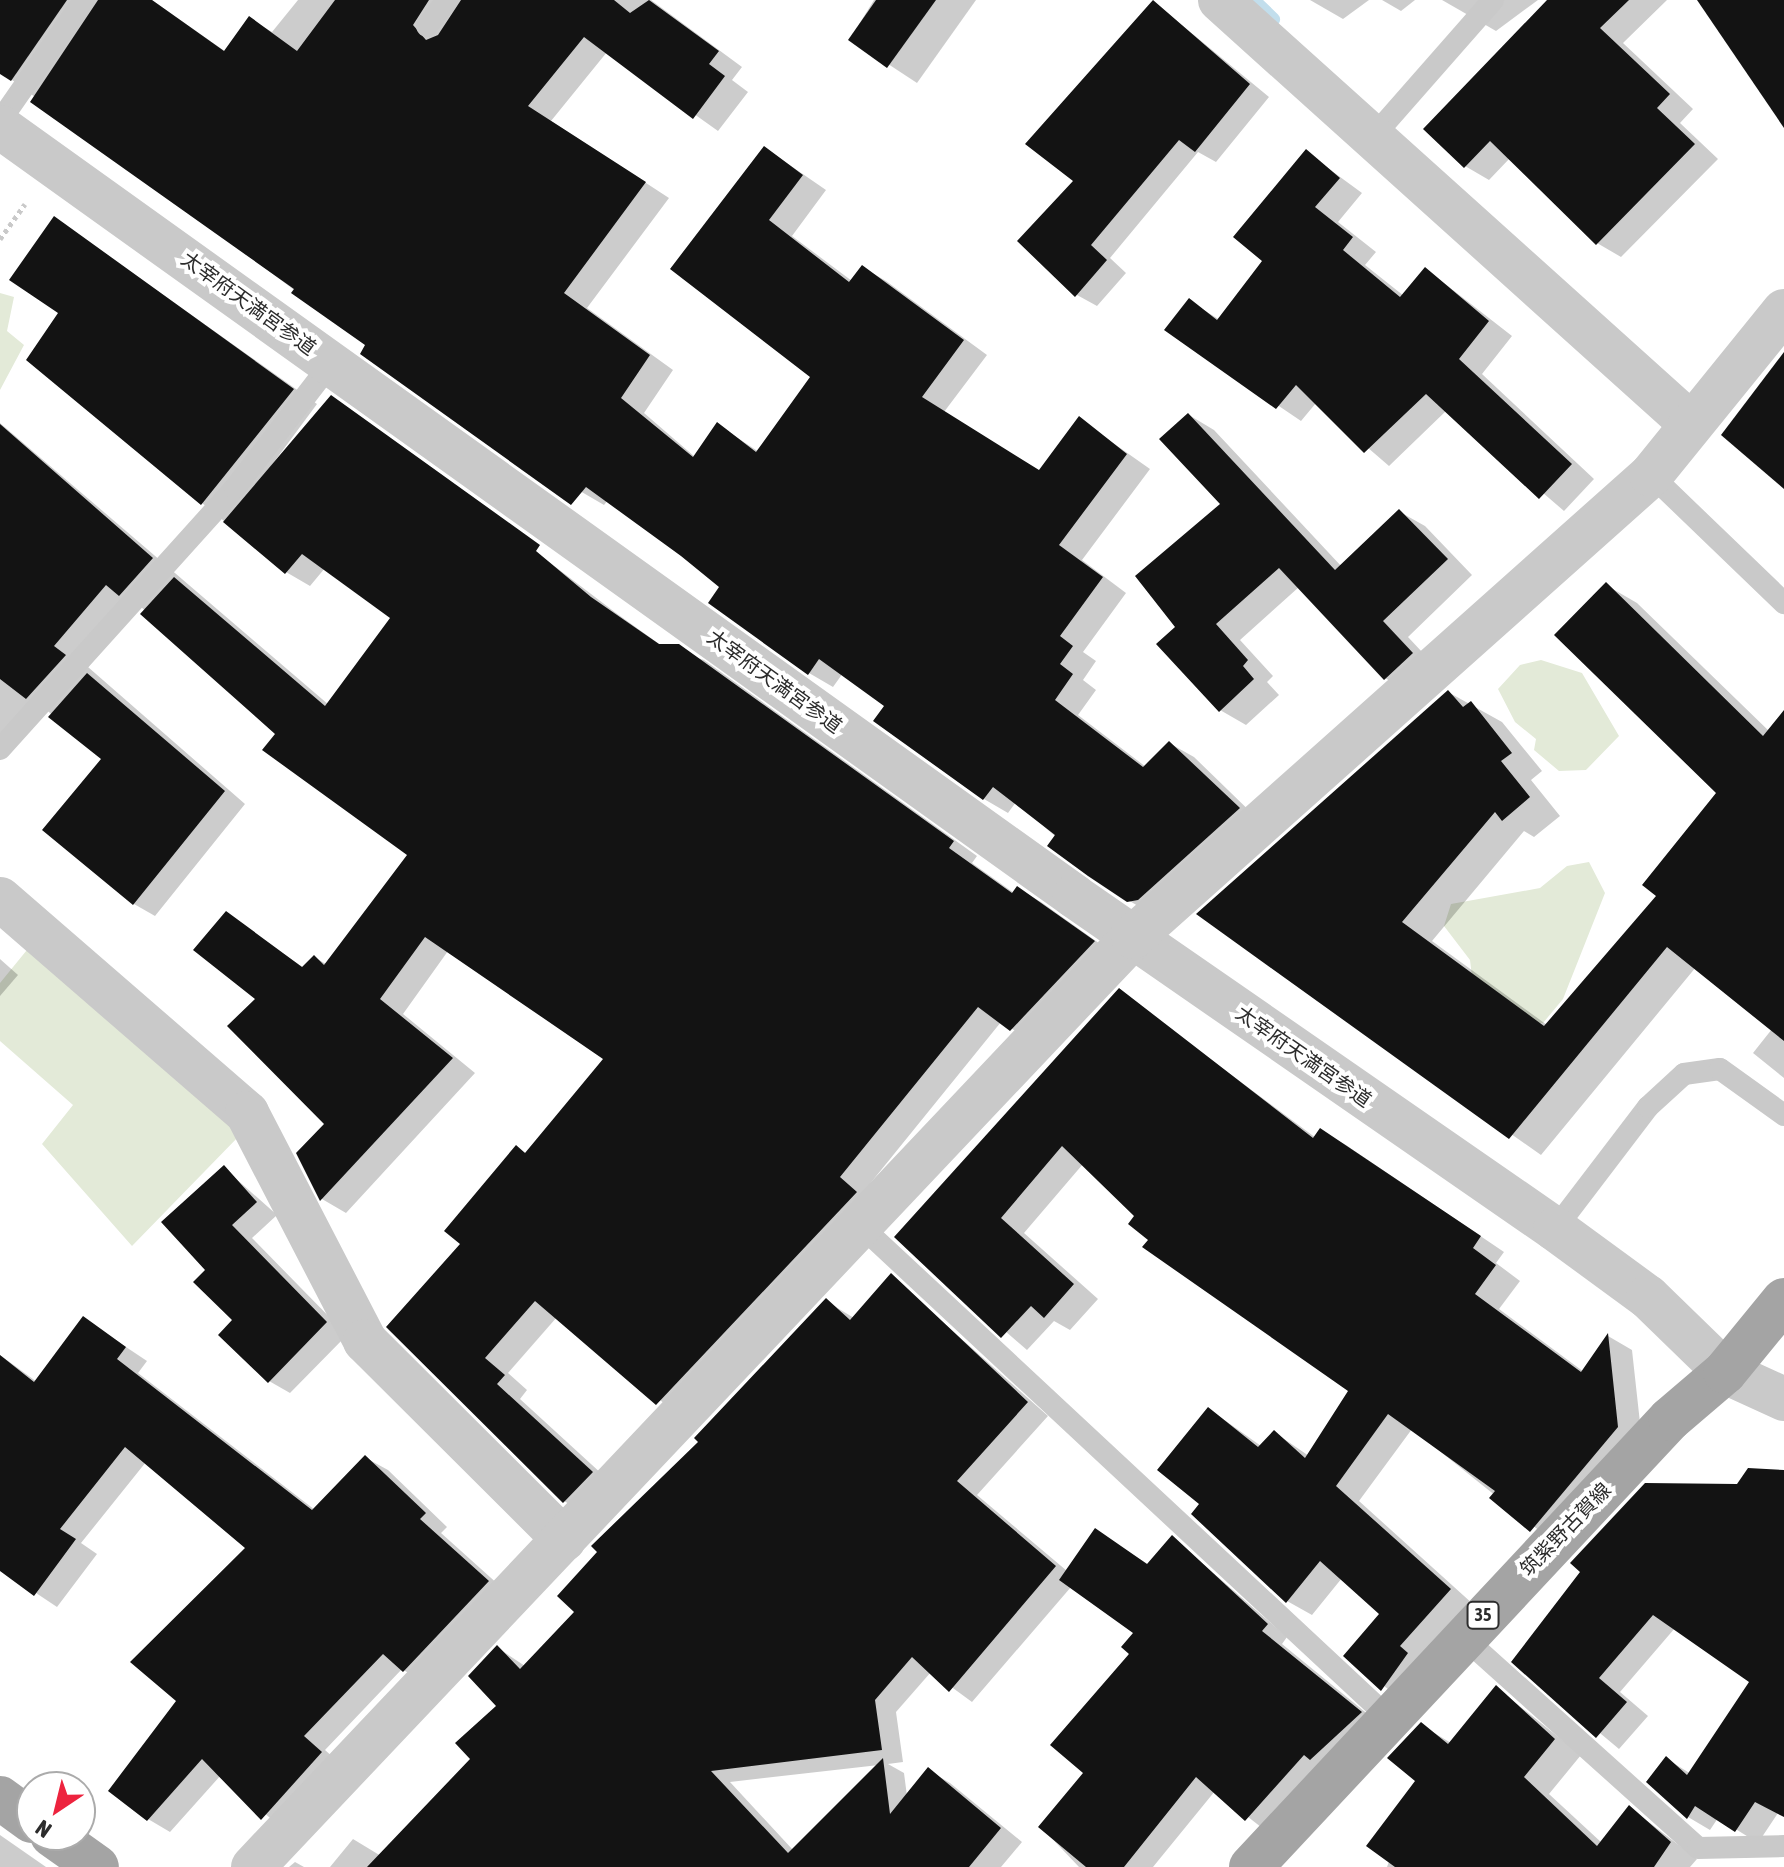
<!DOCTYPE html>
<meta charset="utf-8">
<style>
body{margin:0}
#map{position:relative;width:1784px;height:1867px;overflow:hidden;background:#fff;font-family:"Asap Condensed","Noto Sans JP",sans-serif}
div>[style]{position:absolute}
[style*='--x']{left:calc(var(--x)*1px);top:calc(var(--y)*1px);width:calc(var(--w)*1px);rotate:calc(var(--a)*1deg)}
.green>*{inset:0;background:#e3ead8}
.shadow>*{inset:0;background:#0003}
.stream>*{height:14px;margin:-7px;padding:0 7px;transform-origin:7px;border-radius:7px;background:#c2deec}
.building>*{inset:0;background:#131313}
.path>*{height:5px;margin-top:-2.5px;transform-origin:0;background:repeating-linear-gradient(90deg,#c9c9c9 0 4px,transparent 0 8px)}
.lane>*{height:22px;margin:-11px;padding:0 11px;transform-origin:11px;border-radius:11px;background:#c9c9c9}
.street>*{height:44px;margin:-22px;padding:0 22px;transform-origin:22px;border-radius:22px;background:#c9c9c9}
.primary>*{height:44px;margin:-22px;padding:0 22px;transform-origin:22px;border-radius:22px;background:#a4a4a4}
span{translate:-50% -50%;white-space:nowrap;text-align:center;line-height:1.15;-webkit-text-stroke:8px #fff;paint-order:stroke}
.shield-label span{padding:2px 6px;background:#fff;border:2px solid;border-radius:6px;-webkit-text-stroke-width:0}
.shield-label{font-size:18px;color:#2c2c2c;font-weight:700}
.street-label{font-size:20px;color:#2c2c2c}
.north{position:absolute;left:16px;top:1771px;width:80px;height:80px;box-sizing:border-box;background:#fff;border:2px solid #ababab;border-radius:50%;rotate:215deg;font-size:22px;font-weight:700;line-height:32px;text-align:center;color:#2c2c2c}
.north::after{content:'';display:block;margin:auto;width:28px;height:36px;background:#ed233e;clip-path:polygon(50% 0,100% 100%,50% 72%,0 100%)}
</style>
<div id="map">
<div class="green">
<div style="clip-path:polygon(0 293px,14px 297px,7px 331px,24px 345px,0 390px)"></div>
<div style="clip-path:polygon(1541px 660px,1582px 673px,1619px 736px,1586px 770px,1559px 771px,1534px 750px,1536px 739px,1515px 722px,1498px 689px,1520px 665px)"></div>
<div style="clip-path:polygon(1589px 862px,1605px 893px,1563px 999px,1543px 1023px,1478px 1026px,1470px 960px,1444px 926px,1451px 904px,1540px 888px,1567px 866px)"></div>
<div style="clip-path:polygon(31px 945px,241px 1134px,132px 1246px,42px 1144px,73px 1105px,0 1041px,0 983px)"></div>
</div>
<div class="shadow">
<div style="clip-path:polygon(0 0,152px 0,226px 52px,250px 19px,272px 32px,298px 0,651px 0,742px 67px,732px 80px,748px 92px,718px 131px,607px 52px,551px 121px,669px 198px,587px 308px,673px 370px,644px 413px,695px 457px,718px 425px,759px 452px,813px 376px,673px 269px,765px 148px,826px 190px,792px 236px,852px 281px,862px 267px,886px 281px,987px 355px,944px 412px,1040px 472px,1079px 419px,1150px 469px,1082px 560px,1126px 593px,1083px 652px,1096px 661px,1083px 680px,1096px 690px,1078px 715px,1146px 767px,1169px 743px,1194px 757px,1262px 823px,1153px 915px,1128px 900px,1016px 802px,1008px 813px,984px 799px,876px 721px,887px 705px,843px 673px,833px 687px,809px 673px,711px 603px,722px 587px,608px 500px,604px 505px,580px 491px,368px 345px,0 71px)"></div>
<div style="clip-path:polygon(874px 0,976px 0,917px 83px,850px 39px)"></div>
<div style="clip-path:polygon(1310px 0,1369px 0,1343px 19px)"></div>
<div style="clip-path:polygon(1382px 0,1415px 0,1401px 11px)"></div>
<div style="clip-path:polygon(1442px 0,1538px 0,1496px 31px)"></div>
<div style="clip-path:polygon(1549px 0,1667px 0,1623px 43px,1693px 109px,1680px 123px,1718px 159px,1621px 257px,1597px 243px,1510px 158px,1489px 180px,1465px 166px)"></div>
<div style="clip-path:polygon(1154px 2px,1269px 97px,1216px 162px,1198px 152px,1110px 258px,1126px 273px,1097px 306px,1077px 295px,1076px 181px)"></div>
<div style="clip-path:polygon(1306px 152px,1362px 193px,1338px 222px,1376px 252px,1365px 265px,1404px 296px,1426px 269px,1512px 336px,1482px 374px,1594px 479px,1564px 511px,1447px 410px,1389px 466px,1316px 403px,1301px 421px,1167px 330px,1189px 301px,1220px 320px,1265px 261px)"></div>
<div style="clip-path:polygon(55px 218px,317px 404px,251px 493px,332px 397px,616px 613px,662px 646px,704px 660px,977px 856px,972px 863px,1014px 893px,1017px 888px,1041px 902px,1117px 956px,1035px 1043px,1001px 1022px,681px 1417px,557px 1317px,508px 1373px,527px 1390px,520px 1399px,615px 1486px,588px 1515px,564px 1501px,389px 1327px,463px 1244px,517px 1148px,527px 1154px,606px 1059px,448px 951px,403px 1014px,475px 1073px,346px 1213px,322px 1199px,298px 1153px,327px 1124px,258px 998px,226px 914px,304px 968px,314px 957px,326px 964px,410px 855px,140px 606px,88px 667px,245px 804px,155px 916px,134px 904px,104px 759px,43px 707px,0 757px,0 423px,329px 705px,393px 618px,325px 568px,310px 586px,286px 572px,202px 503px,61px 313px)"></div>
<div style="clip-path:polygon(1189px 415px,1214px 430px,1342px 567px,1400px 512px,1425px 526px,1472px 575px,1408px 637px,1438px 669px,1411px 693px,1385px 678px,1299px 587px,1240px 640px,1273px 676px,1267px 682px,1279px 695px,1246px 725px,1220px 710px,1178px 627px,1223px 505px)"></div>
<div style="clip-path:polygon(1606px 585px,1637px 603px,1771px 733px,1784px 733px,1784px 1078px,1753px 1053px,1772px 1029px,1696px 967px,1541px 1155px,1199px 914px,1448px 692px,1502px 722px,1542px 771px,1531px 780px,1560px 816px,1534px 837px,1524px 831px,1432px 941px,1547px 1025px,1658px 896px,1719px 793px)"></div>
<div style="clip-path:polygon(0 959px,18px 975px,0 996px)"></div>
<div style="clip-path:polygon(1119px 991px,1316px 1138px,1321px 1131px,1346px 1145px,1504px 1252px,1496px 1263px,1520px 1281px,1499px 1309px,1584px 1372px,1608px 1336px,1632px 1350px,1642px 1441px,1556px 1544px,1412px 1429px,1359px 1501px,1474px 1605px,1407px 1704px,1346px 1656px,1382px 1614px,1342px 1578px,1312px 1615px,1287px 1601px,1202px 1504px,1209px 1409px,1261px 1446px,1274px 1432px,1309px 1456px,1351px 1391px,1151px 1240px,1137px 1216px,1083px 1164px,1024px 1233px,1098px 1299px,1070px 1330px,1054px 1321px,1027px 1350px,897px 1237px)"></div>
<div style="clip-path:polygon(224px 1168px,277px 1215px,252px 1238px,347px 1335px,290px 1393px,269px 1381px,235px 1320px)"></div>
<div style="clip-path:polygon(evenodd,891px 1276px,1048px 1416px,977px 1495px,1067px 1571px,1095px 1530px,1149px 1565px,1173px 1538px,1287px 1637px,1282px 1644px,1381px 1725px,1266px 1831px,1215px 1791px,1153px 1867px,1079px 1867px,1041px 1827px,1086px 1773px,1136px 1633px,1071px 1587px,972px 1702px,931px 1672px,896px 1712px,903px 1762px,888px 1764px,904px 1773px,907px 1796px,928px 1770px,950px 1783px,1022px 1842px,1001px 1867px,330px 1867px,353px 1839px,381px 1856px,473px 1759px,499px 1706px,498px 1648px,525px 1666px,577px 1612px,701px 1442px,826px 1301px,854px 1318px,891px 1276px,879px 1765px,793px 1850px,730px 1782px,879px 1765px)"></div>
<div style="clip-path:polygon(84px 1319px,147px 1361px,138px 1373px,315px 1510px,366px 1458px,388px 1470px,447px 1527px,441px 1533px,510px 1595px,426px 1684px,402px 1669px,325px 1750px,343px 1766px,285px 1831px,221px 1775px,170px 1832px,148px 1819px,178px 1701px,248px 1548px,146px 1462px,81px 1543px,97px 1554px,57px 1607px,0 1569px,0 1355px,37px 1382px)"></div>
<div style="clip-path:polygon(1784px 1472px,1784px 1816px,1778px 1813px,1758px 1843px,1718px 1818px,1710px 1830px,1688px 1817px,1667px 1759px,1691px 1774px,1752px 1681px,1675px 1628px,1620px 1692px,1648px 1716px,1619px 1749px,1514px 1661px,1739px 1486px)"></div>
<div style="clip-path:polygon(1497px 1688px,1581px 1755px,1549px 1794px,1602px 1843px,1629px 1807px,1697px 1859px,1690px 1867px,1387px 1867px,1418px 1781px,1421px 1725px,1451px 1743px)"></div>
<div style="clip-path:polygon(0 1835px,46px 1867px,0 1867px)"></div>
<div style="clip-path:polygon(295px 1862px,304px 1867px,289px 1867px)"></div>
</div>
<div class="stream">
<div style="--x:1253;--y:0;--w:28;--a:44"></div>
</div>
<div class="building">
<div style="clip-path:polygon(0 0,67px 0,11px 81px,0 74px)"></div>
<div style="clip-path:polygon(98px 0,152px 0,224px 51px,249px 16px,297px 51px,335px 0,429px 0,413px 25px,426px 40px,438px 35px,461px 0,614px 0,630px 13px,649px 0,719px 51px,709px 64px,725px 76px,693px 119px,584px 37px,528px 106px,646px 182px,564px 293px,650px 355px,621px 398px,693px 457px,717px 422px,756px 452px,810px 377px,670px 269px,764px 146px,803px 175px,769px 220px,849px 282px,862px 265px,964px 340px,922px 397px,1039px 470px,1079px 416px,1127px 454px,1059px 545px,1103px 577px,1060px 636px,1073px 646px,1060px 664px,1073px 674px,1055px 700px,1143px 767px,1169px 741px,1240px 808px,1138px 900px,1127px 902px,1088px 876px,1047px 846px,1055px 835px,993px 787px,983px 800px,873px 721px,884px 706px,819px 659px,808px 675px,708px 603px,719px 587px,681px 556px,586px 487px,571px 505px,360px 354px,365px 345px,291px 293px,294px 289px,30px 102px)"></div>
<div style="clip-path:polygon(876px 0,936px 0,887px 68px,848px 40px)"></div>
<div style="clip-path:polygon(1153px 0,1250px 84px,1195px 152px,1179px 140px,1091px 245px,1107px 260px,1075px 297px,1017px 241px,1073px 181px,1025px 144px)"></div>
<div style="clip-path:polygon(1547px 0,1629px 0,1600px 28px,1670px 94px,1657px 108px,1695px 144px,1596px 245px,1490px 141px,1464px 168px,1423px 129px)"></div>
<div style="clip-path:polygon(1697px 0,1784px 0,1784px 128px)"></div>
<div style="clip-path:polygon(1306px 149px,1340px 178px,1315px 207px,1353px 237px,1343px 250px,1400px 297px,1425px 267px,1489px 321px,1459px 359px,1572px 464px,1539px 499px,1426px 394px,1364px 453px,1296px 385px,1276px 409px,1164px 330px,1189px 298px,1217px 320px,1262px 261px,1233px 237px)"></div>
<div style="clip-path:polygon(54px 216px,294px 389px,201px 505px,26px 360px,58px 313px,9px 280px)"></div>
<div style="clip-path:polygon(1784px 352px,1784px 489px,1721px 435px)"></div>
<div style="clip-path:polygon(331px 395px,540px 545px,536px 551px,591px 597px,659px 644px,679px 644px,954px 841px,949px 848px,1012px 893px,1017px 886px,1095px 941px,1010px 1031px,978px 1007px,840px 1177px,857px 1192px,656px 1405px,535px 1301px,485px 1358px,505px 1375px,497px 1384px,593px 1472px,563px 1503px,386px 1327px,460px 1244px,444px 1231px,516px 1145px,525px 1153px,603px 1059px,425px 937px,380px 999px,453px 1058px,320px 1201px,296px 1153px,324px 1124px,227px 1026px,255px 999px,193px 950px,226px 911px,302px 967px,314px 955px,324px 965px,407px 855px,262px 750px,275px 734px,140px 614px,174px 577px,325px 706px,390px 618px,302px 554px,285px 574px,223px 522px)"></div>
<div style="clip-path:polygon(1188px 413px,1335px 570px,1399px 509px,1448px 559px,1383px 621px,1413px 653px,1384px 680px,1279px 568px,1216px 624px,1248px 660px,1243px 666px,1254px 679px,1219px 712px,1156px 644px,1175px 627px,1135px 576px,1220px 504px,1159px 439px)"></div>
<div style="clip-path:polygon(0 424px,153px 558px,119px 596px,106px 585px,54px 646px,66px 655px,26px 699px,0 679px)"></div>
<div style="clip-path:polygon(1606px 582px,1763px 736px,1784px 710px,1784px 1041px,1667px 947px,1509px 1139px,1196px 914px,1448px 690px,1463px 707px,1471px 701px,1512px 753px,1501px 761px,1530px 797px,1502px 821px,1495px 812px,1402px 922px,1544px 1026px,1656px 896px,1642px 885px,1716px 793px,1554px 635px)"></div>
<div style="clip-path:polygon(87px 673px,225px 791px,133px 905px,42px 830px,101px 759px,48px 717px)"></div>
<div style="clip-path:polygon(1119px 988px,1313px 1138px,1320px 1128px,1481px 1236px,1473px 1248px,1496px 1265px,1475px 1294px,1581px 1372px,1608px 1333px,1618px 1427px,1530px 1532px,1489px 1498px,1495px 1491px,1388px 1414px,1336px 1486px,1451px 1589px,1400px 1646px,1408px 1653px,1381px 1691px,1343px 1656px,1379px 1614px,1320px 1561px,1286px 1603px,1191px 1514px,1199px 1504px,1157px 1470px,1208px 1407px,1258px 1447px,1274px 1430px,1305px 1458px,1348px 1391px,1142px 1247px,1148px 1240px,1128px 1224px,1134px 1216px,1062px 1146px,1001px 1218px,1074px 1284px,1044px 1318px,1031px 1306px,1001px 1338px,894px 1237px)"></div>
<div style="clip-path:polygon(224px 1165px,257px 1202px,232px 1225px,327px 1322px,268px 1383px,218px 1335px,232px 1320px,193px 1282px,205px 1270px,161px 1222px)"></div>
<div style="clip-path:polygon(891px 1273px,1028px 1402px,957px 1481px,1056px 1566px,949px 1692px,912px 1657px,875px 1700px,882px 1750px,711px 1771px,788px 1853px,883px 1758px,890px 1814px,928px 1767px,1001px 1828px,969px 1867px,367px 1867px,470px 1759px,455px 1743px,496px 1706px,468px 1676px,497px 1645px,520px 1669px,574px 1612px,557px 1596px,597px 1552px,591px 1546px,698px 1442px,694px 1438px,826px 1298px,850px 1320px)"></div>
<div style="clip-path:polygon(83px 1316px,126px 1347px,117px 1359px,312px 1510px,365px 1455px,426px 1513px,420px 1519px,489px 1581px,403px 1672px,383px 1654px,304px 1736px,322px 1752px,261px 1820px,202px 1759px,147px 1821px,108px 1791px,176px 1701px,130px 1662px,245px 1548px,125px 1447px,60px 1529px,76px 1539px,34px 1596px,0 1571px,0 1355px,34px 1382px)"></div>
<div style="clip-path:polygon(1748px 1468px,1784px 1470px,1784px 1817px,1755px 1802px,1735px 1832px,1695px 1806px,1687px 1819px,1646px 1782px,1666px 1756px,1687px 1775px,1749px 1682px,1653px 1615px,1599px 1678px,1627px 1702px,1596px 1738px,1511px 1662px,1580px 1572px,1570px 1563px,1645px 1483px,1737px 1484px)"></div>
<div style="clip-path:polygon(1095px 1528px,1147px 1564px,1172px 1535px,1268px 1624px,1262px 1631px,1362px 1712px,1310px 1760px,1304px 1755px,1245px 1821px,1196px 1777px,1124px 1867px,1086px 1867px,1038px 1827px,1083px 1773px,1050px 1745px,1129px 1654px,1121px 1647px,1133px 1633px,1059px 1580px)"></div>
<div style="clip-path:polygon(1496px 1685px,1555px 1739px,1524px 1777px,1597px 1846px,1629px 1805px,1671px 1842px,1654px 1867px,1395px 1867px,1366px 1846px,1415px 1781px,1387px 1758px,1421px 1722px,1448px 1744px)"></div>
</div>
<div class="path">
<div style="--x:0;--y:239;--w:43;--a:-54.5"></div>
</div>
<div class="lane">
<div style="--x:427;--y:26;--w:33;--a:-52"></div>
<div style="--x:0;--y:121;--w:147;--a:-55.2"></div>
<div style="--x:1371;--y:139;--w:185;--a:-48.7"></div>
<div style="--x:1651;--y:475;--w:185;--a:43.9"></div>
<div style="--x:0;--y:749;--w:351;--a:-48"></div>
<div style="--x:235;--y:488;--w:159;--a:-52.4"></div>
<div style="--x:863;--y:1228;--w:717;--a:42.97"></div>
<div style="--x:1555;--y:1229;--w:153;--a:-52.7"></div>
<div style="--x:1648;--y:1107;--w:49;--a:-42.5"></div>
<div style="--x:1684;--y:1074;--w:36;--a:-8"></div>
<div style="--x:1720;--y:1069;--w:79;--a:35.7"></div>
<div style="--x:1462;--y:1636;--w:317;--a:41.9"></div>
<div style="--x:1698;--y:1848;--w:86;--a:-1.3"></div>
</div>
<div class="street">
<div style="--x:1220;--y:0;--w:631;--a:41.98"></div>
<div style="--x:0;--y:127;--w:1321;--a:35.6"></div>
<div style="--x:1074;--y:896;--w:585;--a:34.7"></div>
<div style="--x:1555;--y:1229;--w:115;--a:36.2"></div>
<div style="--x:1648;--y:1297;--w:107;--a:44.2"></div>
<div style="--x:1725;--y:1372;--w:65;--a:24.6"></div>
<div style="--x:0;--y:899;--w:327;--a:40.9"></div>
<div style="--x:247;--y:1113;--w:257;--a:62.6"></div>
<div style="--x:365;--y:1341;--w:281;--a:44.9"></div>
<div style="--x:253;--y:1867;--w:1280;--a:-46.58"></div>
<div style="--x:1133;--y:937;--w:694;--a:-41.73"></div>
<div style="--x:1651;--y:475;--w:211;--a:-51"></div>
</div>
<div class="primary">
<div style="--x:0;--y:1798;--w:39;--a:36"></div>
<div style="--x:52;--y:1835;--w:55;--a:35.4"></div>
<div style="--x:1251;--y:1867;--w:613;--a:-46.92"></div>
<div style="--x:1670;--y:1419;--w:72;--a:-40.5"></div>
<div style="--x:1725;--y:1372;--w:93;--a:-50.7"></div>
</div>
<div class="shield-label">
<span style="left:1483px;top:1615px">35</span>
</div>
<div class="street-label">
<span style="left:249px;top:303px;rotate:36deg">太宰府天満宮参道</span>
<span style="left:775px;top:681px;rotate:36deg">太宰府天満宮参道</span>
<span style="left:1304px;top:1056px;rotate:35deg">太宰府天満宮参道</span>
<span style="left:1565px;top:1529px;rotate:-46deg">筑紫野古賀線</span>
</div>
<div class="north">N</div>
</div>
